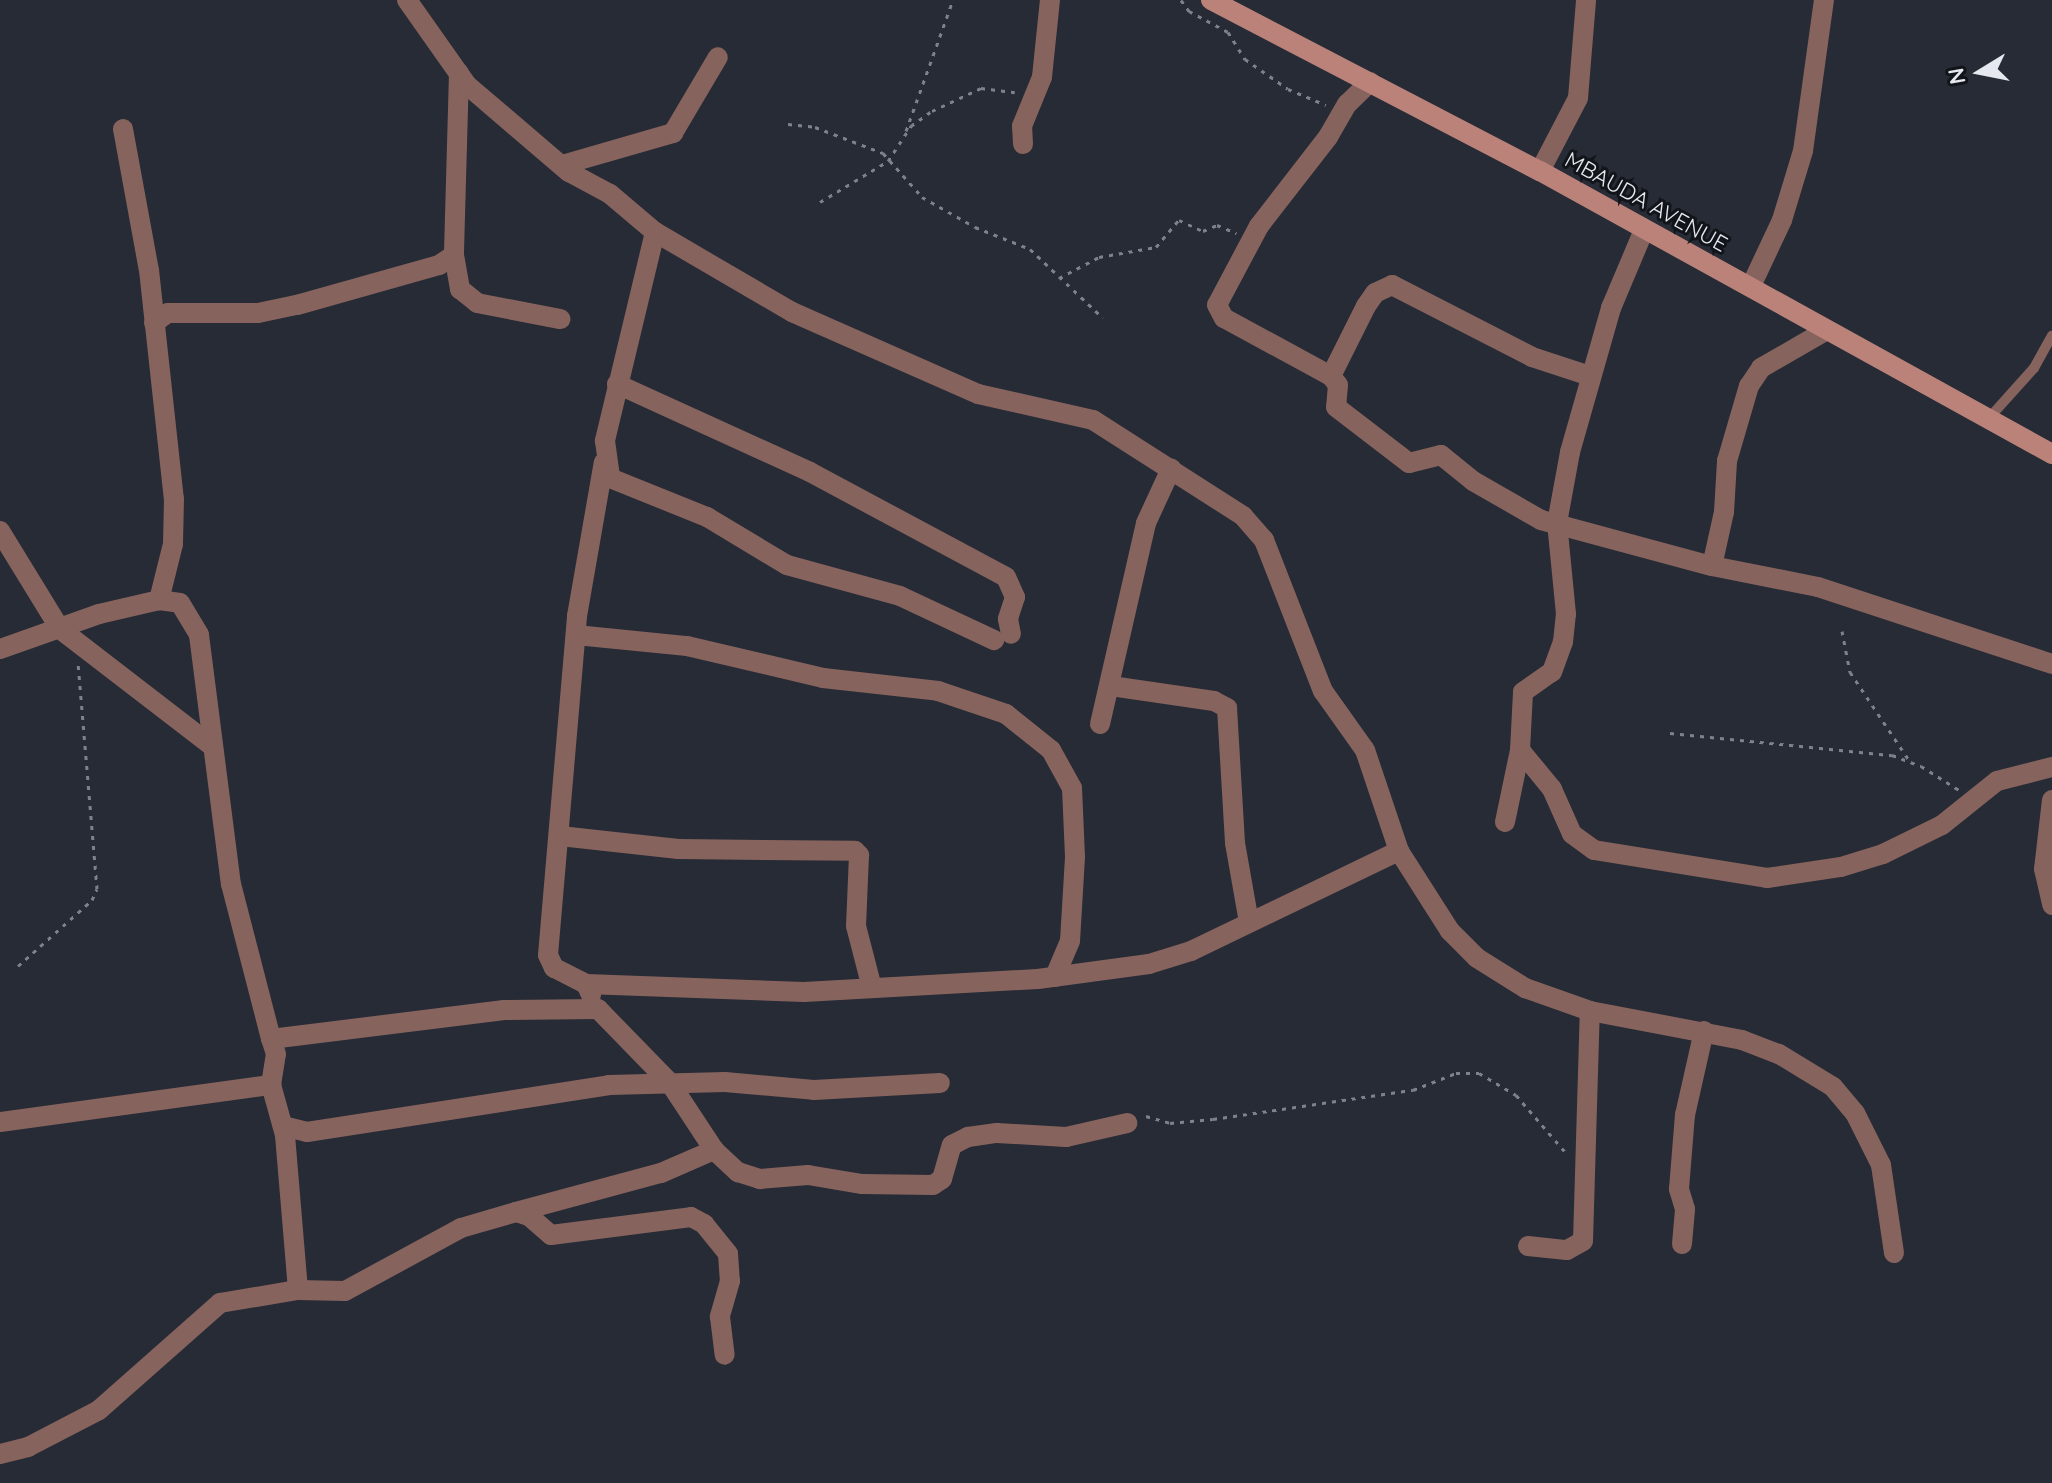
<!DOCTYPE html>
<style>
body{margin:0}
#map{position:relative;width:2052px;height:1483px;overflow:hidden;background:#262b35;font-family:Quicksand,sans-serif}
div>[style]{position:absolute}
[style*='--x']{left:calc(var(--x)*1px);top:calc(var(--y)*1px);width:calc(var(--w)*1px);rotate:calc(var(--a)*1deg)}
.path>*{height:3px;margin-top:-1.5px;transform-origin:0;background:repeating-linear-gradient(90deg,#7e828b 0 4px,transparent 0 10px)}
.lane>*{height:10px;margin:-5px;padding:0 5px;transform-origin:5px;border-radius:5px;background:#87635e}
.street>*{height:20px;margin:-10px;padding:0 10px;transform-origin:10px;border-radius:10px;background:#87635e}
.secondary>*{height:20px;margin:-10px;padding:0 10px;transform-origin:10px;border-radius:10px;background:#bb827a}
span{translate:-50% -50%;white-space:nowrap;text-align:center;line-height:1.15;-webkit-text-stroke:6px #111418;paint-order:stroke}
.street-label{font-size:22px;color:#e5e8ef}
.north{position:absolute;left:1940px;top:32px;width:80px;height:80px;-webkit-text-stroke:6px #111418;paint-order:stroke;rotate:260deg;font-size:22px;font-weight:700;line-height:32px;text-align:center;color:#e5e8ef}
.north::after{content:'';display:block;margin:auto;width:28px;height:36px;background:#e5e8ef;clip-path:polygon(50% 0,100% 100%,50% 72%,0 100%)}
</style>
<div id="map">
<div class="path">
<div style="--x:1181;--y:0;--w:14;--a:54"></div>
<div style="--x:1189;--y:11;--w:44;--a:28.3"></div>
<div style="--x:1228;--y:32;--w:32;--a:58"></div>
<div style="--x:1245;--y:59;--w:52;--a:34.9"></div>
<div style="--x:1288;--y:89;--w:41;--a:22.8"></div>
<div style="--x:788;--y:124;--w:27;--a:6"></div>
<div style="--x:815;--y:127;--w:73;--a:20.9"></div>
<div style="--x:883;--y:153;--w:59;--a:48.4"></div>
<div style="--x:922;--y:197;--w:61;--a:29.5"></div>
<div style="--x:975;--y:227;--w:59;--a:21.8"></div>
<div style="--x:1030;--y:249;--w:100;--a:43.4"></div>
<div style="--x:906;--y:131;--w:139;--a:-70.3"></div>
<div style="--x:820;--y:202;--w:79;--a:-31.1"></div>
<div style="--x:888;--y:161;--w:42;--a:-56.7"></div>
<div style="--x:911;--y:126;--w:26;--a:-36"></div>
<div style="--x:932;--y:111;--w:54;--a:-25.1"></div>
<div style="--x:981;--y:88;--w:34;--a:7"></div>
<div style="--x:1059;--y:278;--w:45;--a:-27.7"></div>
<div style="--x:1099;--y:257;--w:58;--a:-10"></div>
<div style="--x:1156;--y:247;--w:35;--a:-50"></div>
<div style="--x:1179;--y:220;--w:26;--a:25"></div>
<div style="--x:1203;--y:231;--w:15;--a:-23"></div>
<div style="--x:1217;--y:225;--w:21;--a:23"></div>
<div style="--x:1842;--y:631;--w:42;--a:79"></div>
<div style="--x:1850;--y:672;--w:106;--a:56.2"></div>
<div style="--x:1670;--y:733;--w:223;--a:5.7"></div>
<div style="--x:1892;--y:755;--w:31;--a:21"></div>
<div style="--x:1921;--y:766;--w:45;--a:32.3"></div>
<div style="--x:18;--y:966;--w:99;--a:-41.7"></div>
<div style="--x:92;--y:900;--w:12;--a:-66"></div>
<div style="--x:97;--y:889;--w:225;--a:-94.8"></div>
<div style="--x:1146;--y:1116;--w:25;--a:16"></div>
<div style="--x:1170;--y:1123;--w:43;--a:-5.3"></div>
<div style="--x:1213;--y:1119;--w:202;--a:-8.3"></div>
<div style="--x:1413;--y:1090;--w:46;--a:-21.6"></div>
<div style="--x:1456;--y:1073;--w:23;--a:0"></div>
<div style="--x:1479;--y:1073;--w:43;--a:30.7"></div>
<div style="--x:1516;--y:1095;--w:77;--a:49.2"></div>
</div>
<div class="lane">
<div style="--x:1990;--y:417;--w:66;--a:-48.1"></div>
<div style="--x:2034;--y:368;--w:37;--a:-61"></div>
</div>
<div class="street">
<div style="--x:407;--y:0;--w:104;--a:54.8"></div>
<div style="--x:467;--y:85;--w:134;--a:40.5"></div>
<div style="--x:569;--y:172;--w:47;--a:28.2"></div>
<div style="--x:610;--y:194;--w:59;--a:40.2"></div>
<div style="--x:655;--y:232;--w:159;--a:30.3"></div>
<div style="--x:792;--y:312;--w:203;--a:23.8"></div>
<div style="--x:978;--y:394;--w:118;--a:12.7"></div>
<div style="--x:1093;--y:420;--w:178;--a:32.6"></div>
<div style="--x:1243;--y:516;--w:32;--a:49"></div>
<div style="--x:1264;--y:540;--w:162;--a:68.7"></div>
<div style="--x:1323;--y:691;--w:72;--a:54.6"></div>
<div style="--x:1365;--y:750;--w:107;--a:71.4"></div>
<div style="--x:1399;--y:851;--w:95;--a:57.5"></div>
<div style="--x:1450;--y:931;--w:38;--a:45"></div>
<div style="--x:1477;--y:958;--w:57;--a:32"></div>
<div style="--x:1525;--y:988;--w:69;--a:19.5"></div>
<div style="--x:1590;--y:1011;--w:155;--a:10.8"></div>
<div style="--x:1742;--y:1040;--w:40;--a:21"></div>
<div style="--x:1779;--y:1054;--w:63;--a:31.4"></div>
<div style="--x:1833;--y:1087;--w:34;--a:50"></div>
<div style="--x:1855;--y:1113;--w:58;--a:63.4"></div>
<div style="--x:1881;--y:1165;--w:89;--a:81.6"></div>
<div style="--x:459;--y:73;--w:182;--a:91.6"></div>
<div style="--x:454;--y:255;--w:35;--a:80"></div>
<div style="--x:460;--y:289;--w:22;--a:39"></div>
<div style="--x:477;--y:303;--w:85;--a:10.9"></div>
<div style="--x:1370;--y:82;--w:32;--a:136"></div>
<div style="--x:1347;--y:104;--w:38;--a:120"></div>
<div style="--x:1328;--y:137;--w:113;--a:127.8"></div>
<div style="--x:1259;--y:226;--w:89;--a:118"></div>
<div style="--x:1217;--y:305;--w:15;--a:62"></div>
<div style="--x:1224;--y:318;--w:122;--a:28.5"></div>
<div style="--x:1331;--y:376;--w:11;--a:52"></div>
<div style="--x:1338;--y:385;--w:22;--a:95"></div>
<div style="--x:1336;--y:407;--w:92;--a:37.5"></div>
<div style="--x:1409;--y:463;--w:33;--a:-14"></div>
<div style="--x:1441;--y:455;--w:41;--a:39.1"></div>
<div style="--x:1473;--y:481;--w:78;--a:29.8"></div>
<div style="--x:1541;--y:520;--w:177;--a:15.1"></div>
<div style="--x:1712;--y:566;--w:108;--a:11.2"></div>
<div style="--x:1818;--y:587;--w:246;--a:18.2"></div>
<div style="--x:123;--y:129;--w:143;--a:79.6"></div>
<div style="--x:149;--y:270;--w:230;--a:83.8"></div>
<div style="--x:174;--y:499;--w:45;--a:91.3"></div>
<div style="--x:173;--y:544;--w:58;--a:104"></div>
<div style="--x:1023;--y:144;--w:18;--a:-93"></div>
<div style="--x:1022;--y:126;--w:53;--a:-67.8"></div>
<div style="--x:1042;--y:77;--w:77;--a:-84.1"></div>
<div style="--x:562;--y:165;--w:116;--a:-16.1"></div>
<div style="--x:673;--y:133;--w:88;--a:-59.4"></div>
<div style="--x:1540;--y:171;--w:82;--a:-62.5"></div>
<div style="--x:1578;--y:98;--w:98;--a:-85.3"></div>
<div style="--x:655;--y:232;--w:215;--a:103.5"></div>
<div style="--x:605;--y:441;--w:37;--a:82"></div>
<div style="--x:610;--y:478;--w:105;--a:21.9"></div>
<div style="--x:707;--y:517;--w:93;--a:31"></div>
<div style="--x:787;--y:565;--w:117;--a:15.3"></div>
<div style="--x:900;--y:596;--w:104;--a:25.1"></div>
<div style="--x:1751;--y:286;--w:73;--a:-64.8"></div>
<div style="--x:1782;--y:220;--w:72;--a:-73.1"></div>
<div style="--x:1803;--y:151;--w:152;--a:-82.1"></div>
<div style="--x:154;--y:323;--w:17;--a:-36"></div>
<div style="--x:168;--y:313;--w:90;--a:0"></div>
<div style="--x:258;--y:313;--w:40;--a:-12"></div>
<div style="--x:297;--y:305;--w:148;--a:-15.7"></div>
<div style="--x:439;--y:265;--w:18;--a:-34"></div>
<div style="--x:1331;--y:376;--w:78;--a:-63.4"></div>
<div style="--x:1366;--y:306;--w:16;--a:-55"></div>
<div style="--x:1375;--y:293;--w:19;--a:-25"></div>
<div style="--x:1392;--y:285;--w:157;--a:27.2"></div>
<div style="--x:1532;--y:357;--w:61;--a:18.1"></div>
<div style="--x:617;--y:384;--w:212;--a:24.5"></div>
<div style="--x:810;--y:472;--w:222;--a:28.2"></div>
<div style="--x:1006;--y:577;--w:22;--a:66"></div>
<div style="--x:1015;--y:597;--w:23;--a:108"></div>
<div style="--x:1008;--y:619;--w:15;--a:79"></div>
<div style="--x:0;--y:531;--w:115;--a:58.5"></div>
<div style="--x:60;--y:629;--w:192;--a:37.6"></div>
<div style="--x:1712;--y:566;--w:55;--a:-77.5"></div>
<div style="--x:1724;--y:512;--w:51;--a:-86.6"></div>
<div style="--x:1727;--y:461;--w:78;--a:-73.7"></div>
<div style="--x:1749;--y:386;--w:22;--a:-56"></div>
<div style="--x:1761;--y:368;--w:74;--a:-30"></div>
<div style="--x:576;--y:635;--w:112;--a:5.7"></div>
<div style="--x:687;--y:646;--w:140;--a:13.2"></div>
<div style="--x:823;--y:678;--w:116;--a:6.4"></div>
<div style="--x:938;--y:691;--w:72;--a:18.7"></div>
<div style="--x:1006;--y:714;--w:58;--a:38.7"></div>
<div style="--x:1051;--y:750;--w:43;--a:61.1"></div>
<div style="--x:1072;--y:788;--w:69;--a:87.5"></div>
<div style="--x:1075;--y:857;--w:84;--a:93.4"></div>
<div style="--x:1070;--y:941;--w:39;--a:113"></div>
<div style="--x:0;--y:649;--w:105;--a:-19.5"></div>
<div style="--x:99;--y:614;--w:62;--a:-13.1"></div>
<div style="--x:159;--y:600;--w:21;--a:8"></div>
<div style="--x:180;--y:603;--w:37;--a:59"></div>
<div style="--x:199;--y:635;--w:251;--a:82.7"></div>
<div style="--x:231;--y:884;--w:160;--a:75.5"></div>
<div style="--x:271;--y:1039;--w:235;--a:-7.1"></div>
<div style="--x:504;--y:1010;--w:94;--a:-0.6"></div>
<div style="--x:598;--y:1009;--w:103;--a:45.8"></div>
<div style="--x:670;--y:1083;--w:80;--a:56.7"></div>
<div style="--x:714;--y:1150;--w:33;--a:43"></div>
<div style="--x:738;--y:1172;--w:23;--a:18"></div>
<div style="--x:760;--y:1179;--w:48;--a:-4.8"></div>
<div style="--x:808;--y:1175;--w:55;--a:9.5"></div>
<div style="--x:862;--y:1184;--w:71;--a:0.8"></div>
<div style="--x:933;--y:1185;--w:11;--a:-34"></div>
<div style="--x:942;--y:1179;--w:35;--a:-74"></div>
<div style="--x:952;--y:1145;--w:18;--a:-27"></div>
<div style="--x:968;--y:1137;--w:29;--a:-8"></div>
<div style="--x:997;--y:1133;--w:69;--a:3.3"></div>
<div style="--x:1066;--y:1137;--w:63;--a:-12.9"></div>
<div style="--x:1111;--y:686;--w:104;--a:8.3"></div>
<div style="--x:1214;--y:701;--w:15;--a:28"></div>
<div style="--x:1227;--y:708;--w:135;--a:86.6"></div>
<div style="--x:1235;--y:843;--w:80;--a:80"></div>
<div style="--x:1100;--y:724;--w:206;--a:-77.1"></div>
<div style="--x:1146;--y:523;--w:60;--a:-65.2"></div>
<div style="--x:1520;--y:750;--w:50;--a:50.6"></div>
<div style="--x:1552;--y:789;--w:49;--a:66"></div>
<div style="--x:1572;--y:834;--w:27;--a:36"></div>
<div style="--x:1594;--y:850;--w:175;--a:9.2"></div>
<div style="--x:1767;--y:878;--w:75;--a:-8.5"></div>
<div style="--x:1841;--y:867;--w:44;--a:-17.2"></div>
<div style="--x:1883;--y:854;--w:66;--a:-26.2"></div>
<div style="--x:1942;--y:825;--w:70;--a:-38.7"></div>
<div style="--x:1997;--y:781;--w:57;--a:-14.3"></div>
<div style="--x:2052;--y:800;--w:69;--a:96.6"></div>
<div style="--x:2044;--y:869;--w:37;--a:77"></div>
<div style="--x:1505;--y:822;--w:74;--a:-78.2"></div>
<div style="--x:1520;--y:750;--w:58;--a:-87"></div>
<div style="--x:1523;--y:692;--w:35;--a:-35"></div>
<div style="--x:1552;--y:672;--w:32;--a:-70"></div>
<div style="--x:1563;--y:642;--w:28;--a:-84"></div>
<div style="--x:1566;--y:614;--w:91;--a:-95.6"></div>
<div style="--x:1557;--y:523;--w:72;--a:-79.6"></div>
<div style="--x:1570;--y:452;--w:150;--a:-74.1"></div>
<div style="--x:1611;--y:308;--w:85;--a:-67.1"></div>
<div style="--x:560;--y:836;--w:119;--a:6.3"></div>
<div style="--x:678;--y:849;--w:177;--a:0.6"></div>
<div style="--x:855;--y:851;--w:6;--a:45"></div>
<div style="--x:859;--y:855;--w:71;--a:92.4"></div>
<div style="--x:856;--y:926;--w:64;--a:75.5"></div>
<div style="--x:586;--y:984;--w:218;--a:2.1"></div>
<div style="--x:804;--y:992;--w:234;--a:-3.2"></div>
<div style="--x:1038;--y:979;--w:112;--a:-7.7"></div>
<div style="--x:1149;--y:964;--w:44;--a:-17.2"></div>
<div style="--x:1191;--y:951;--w:231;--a:-25.7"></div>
<div style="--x:591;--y:995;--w:12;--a:-114"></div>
<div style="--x:586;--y:984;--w:36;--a:-153"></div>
<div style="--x:554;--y:968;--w:14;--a:-115"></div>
<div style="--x:548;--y:955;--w:340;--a:-85.1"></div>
<div style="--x:577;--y:616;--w:156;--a:-80.1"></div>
<div style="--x:0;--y:1122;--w:274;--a:-7.8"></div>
<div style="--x:283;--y:1126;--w:25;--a:14"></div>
<div style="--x:307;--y:1132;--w:306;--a:-8.8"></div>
<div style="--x:609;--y:1085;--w:116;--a:-1.5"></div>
<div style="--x:725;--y:1082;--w:89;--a:5.1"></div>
<div style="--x:814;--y:1090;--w:126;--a:-3.2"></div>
<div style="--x:516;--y:1212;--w:150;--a:-15.1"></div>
<div style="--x:661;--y:1173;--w:58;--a:-23.5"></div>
<div style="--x:1682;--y:1244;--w:35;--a:-85"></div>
<div style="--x:1685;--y:1209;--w:21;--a:-107"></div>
<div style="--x:1679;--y:1189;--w:74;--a:-85.4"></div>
<div style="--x:1685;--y:1115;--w:86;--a:-77.3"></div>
<div style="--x:1528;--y:1246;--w:39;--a:6"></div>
<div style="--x:1567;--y:1250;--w:18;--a:-29"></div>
<div style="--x:1583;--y:1241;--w:230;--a:-88.3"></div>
<div style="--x:298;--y:1290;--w:47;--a:1.2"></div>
<div style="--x:345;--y:1291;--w:132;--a:-28.5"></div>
<div style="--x:461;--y:1228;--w:57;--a:-16.2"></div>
<div style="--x:516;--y:1212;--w:14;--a:17"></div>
<div style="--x:529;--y:1216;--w:29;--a:41"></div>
<div style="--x:551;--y:1235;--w:141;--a:-7.3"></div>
<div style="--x:691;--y:1217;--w:15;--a:28"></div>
<div style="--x:704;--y:1224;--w:38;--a:51"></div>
<div style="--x:728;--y:1254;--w:27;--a:86"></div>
<div style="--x:730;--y:1281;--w:37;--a:106"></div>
<div style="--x:720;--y:1317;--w:38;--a:83"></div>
<div style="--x:0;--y:1454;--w:29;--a:-14"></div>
<div style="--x:28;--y:1447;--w:80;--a:-27.5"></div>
<div style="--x:99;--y:1410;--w:162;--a:-41.5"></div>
<div style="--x:220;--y:1303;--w:79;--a:-9.5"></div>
<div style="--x:298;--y:1290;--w:156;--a:-94.8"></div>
<div style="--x:285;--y:1135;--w:52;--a:-105.6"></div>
<div style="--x:271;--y:1085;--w:31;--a:-81"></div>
<div style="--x:276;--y:1054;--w:16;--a:-108"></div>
</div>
<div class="secondary">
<div style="--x:1211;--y:0;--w:371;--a:27.5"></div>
<div style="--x:1540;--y:171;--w:585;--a:28.93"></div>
</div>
<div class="street-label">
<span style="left:1646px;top:202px;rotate:29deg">MBAUDA AVENUE</span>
</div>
<div class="north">N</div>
</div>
